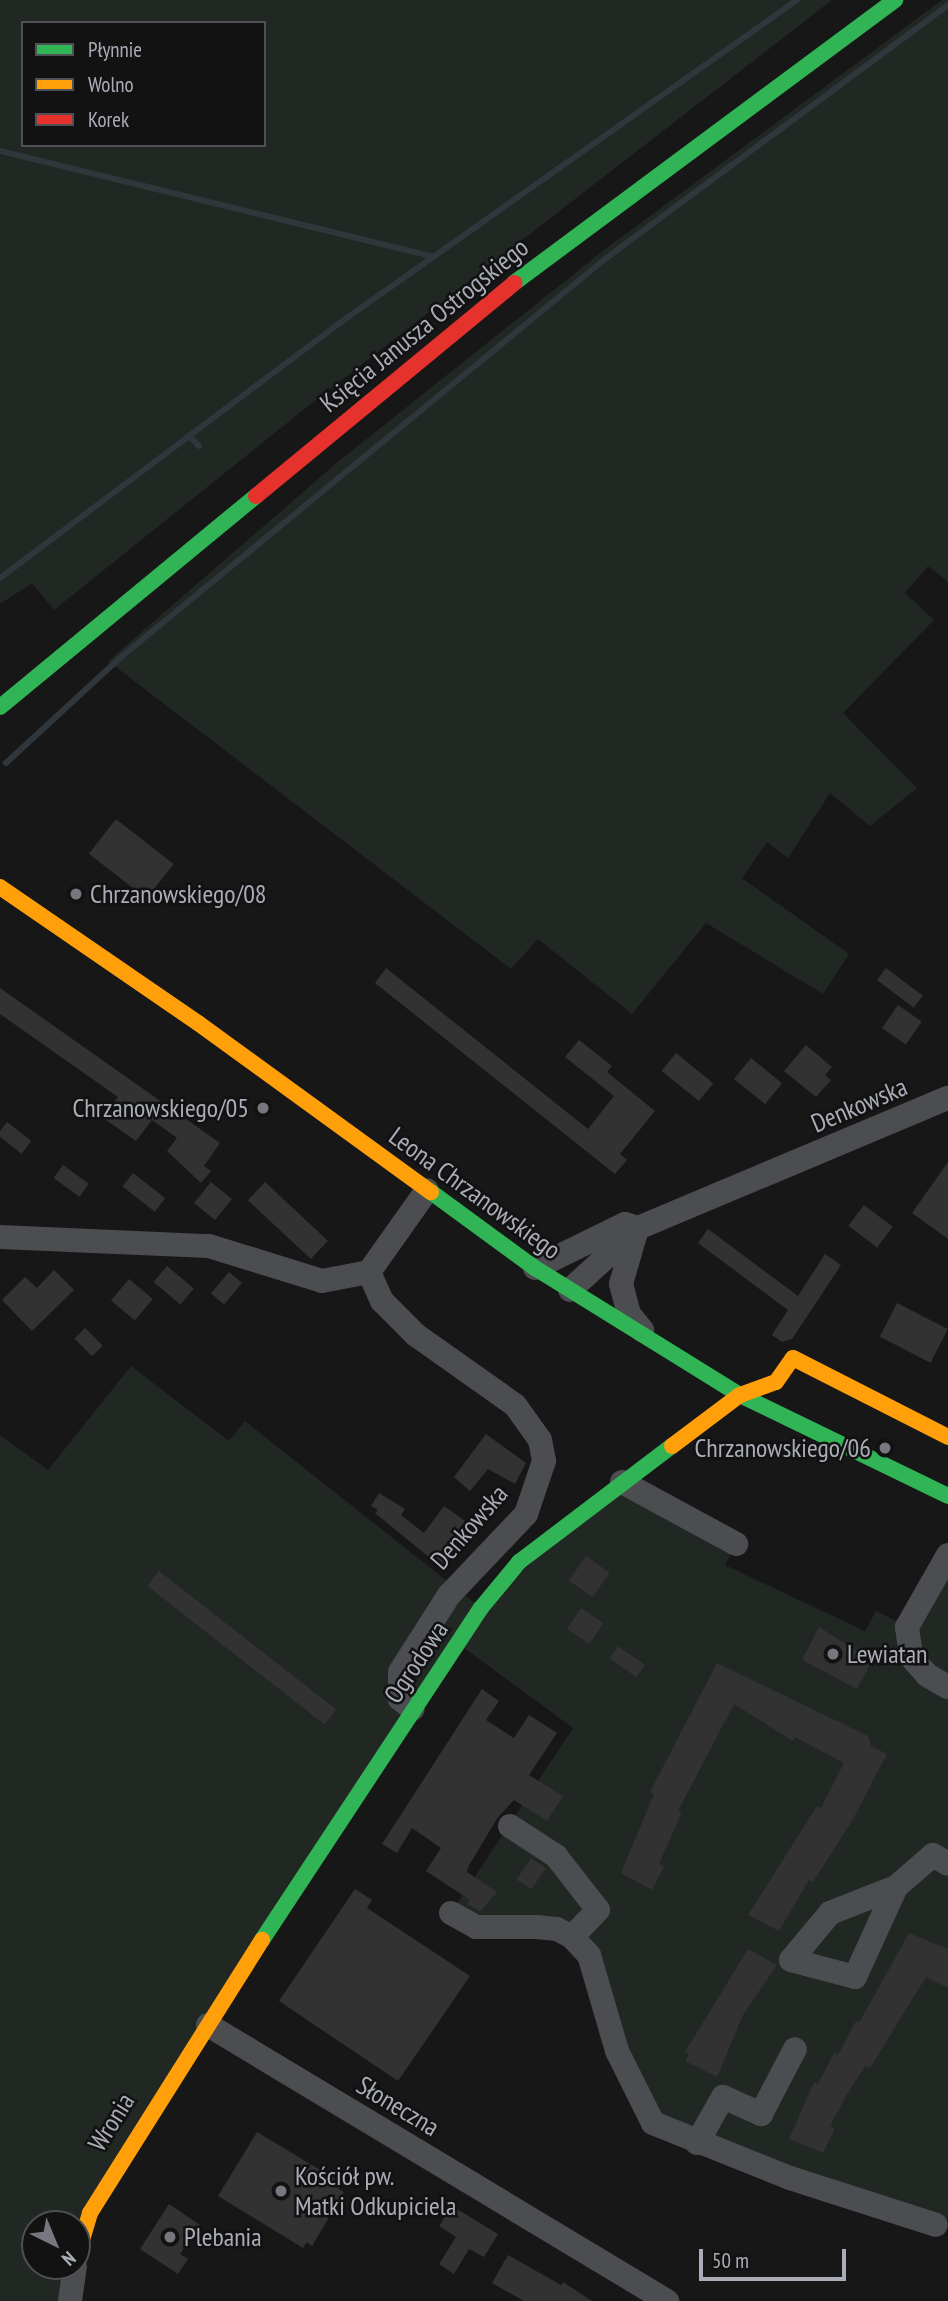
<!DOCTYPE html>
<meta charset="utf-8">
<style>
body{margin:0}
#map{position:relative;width:948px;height:2301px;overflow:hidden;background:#171718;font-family:"PT Sans Narrow",sans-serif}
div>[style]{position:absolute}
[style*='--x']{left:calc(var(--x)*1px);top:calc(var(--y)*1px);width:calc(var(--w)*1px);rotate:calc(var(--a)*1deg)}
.green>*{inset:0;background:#212722}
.stream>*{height:6px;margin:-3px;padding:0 3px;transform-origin:3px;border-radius:3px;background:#2f363c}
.building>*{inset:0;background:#323233;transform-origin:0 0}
.street>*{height:24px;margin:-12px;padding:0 12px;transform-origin:12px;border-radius:12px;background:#4c4d50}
.fast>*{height:16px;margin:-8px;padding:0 8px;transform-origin:8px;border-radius:8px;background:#30b455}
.slow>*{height:16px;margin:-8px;padding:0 8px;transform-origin:8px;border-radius:8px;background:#ff9f0a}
.jam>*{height:16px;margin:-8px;padding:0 8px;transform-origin:8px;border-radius:8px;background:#e5322d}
.dots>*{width:19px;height:19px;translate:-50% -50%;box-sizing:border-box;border:4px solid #121213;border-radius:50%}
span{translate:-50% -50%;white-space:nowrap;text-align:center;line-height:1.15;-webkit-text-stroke:5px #121213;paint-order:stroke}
.street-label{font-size:26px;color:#aaadb7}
.poi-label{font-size:26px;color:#aaadb7}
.left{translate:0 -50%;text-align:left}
.right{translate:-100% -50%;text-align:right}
.legend{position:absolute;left:21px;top:21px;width:245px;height:126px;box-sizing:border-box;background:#121213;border:2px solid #4f5055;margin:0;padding:9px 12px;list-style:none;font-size:21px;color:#aaadb7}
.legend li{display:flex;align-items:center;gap:14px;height:35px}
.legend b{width:35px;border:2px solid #4f5055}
.north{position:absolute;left:21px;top:2210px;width:70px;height:70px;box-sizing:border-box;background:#121213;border:2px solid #4f5055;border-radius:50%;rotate:137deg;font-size:19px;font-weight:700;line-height:28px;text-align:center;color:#aaadb7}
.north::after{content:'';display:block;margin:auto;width:24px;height:32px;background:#77787f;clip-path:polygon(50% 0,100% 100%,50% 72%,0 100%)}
.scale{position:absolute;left:699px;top:2249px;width:147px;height:32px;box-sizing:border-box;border:4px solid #aaadb7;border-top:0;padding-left:9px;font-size:21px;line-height:24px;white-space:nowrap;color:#aaadb7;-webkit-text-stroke:5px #121213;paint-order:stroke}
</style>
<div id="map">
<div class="green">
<div style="clip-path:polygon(evenodd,0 0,832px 0,312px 403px,54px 610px,32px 583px,0 604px,0 0,23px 23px,264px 23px,264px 145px,23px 145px,23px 23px)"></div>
<div style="clip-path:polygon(942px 0,948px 0,948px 582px,928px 566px,905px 593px,934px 620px,843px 713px,917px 788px,870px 826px,830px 793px,788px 858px,767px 842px,742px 878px,849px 954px,823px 994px,706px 923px,632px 1014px,538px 939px,511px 969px,108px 661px,339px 461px,604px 250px)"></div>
<div style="clip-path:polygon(131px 1366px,229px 1441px,245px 1421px,481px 1608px,622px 1482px,736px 1544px,725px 1565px,865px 1631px,876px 1611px,907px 1626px,948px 1555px,948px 2219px,936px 2225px,667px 2131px,572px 1937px,451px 1913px,573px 1728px,457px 1643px,77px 2224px,35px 2224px,35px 2266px,75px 2266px,70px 2301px,0 2301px,0 1435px,48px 1470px)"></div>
</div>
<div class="stream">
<div style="--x:0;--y:151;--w:447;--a:13.7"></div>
<div style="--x:189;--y:436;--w:14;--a:45"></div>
<div style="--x:0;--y:578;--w:418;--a:-36.9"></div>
<div style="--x:334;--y:327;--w:567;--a:-35.23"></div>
<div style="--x:6;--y:763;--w:156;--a:-42.7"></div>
<div style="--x:121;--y:657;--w:627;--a:-39.43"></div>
<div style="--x:605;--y:259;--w:427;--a:-36.5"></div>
</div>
<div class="building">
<div style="left:116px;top:819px;width:73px;height:44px;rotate:38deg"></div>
<div style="clip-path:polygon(386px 968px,588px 1129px,614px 1096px,565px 1057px,579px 1040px,612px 1066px,607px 1072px,655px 1111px,620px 1154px,627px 1160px,615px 1174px,375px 983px)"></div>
<div style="left:886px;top:968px;width:46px;height:15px;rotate:37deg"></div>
<div style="clip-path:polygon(0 988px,220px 1143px,204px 1166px,211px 1171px,201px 1183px,167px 1151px,177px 1138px,152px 1120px,136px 1141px,103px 1118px,118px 1097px,0 1014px)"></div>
<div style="left:898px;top:1005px;width:29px;height:28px;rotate:35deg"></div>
<div style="clip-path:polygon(806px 1045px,832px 1067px,825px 1075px,831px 1080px,816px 1097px,784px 1071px)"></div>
<div style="left:676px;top:1053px;width:48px;height:23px;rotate:39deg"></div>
<div style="left:751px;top:1058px;width:40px;height:27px;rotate:39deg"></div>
<div style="left:7px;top:1122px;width:31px;height:16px;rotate:38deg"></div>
<div style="clip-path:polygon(948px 1162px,948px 1239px,912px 1213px)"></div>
<div style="left:63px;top:1165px;width:32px;height:16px;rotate:36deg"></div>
<div style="left:133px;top:1173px;width:41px;height:17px;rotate:38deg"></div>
<div style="left:211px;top:1182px;width:27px;height:27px;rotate:39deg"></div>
<div style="left:265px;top:1182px;width:86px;height:25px;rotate:43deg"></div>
<div style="left:864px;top:1205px;width:36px;height:26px;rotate:37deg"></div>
<div style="clip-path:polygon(708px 1229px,798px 1296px,825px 1254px,841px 1265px,792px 1339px,782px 1342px,772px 1335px,788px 1310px,698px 1243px)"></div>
<div style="left:167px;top:1266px;width:35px;height:21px;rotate:40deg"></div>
<div style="clip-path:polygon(54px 1270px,74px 1290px,32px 1331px,2px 1300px,25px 1277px,37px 1288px)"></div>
<div style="left:229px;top:1272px;width:17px;height:28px;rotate:40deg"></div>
<div style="left:129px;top:1279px;width:31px;height:28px;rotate:40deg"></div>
<div style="left:897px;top:1303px;width:57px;height:38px;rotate:27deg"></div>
<div style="left:85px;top:1328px;width:25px;height:15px;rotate:45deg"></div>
<div style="clip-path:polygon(486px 1434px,526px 1463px,515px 1484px,488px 1469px,470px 1491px,454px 1477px)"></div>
<div style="clip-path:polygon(379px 1493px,405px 1509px,401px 1515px,424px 1533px,444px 1506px,465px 1521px,445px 1547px,452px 1553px,441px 1567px,375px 1513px,378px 1510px,371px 1506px)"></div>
<div style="left:586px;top:1556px;width:29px;height:30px;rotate:35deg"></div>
<div style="left:159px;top:1571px;width:225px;height:19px;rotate:38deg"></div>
<div style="left:581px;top:1608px;width:27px;height:25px;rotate:34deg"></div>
<div style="clip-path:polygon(819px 1627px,872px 1661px,857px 1689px,802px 1660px)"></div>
<div style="left:618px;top:1646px;width:33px;height:15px;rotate:35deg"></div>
<div style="clip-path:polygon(717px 1663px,868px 1736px,871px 1746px,887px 1754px,852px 1821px,813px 1882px,809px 1880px,779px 1931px,748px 1915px,817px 1806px,821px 1808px,844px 1763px,795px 1737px,793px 1741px,734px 1704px,678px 1811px,682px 1812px,659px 1864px,664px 1867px,652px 1890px,621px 1873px,654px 1794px,650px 1792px)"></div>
<div style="clip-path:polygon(482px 1689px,499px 1701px,486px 1720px,514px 1738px,529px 1715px,557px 1733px,529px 1775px,563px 1796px,547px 1821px,514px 1800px,498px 1817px,468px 1867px,467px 1872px,497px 1892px,480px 1912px,467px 1904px,470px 1900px,426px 1871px,441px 1848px,412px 1828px,397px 1853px,382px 1844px)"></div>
<div style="left:531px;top:1858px;width:18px;height:26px;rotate:34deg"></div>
<div style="clip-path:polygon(355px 1889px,372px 1900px,367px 1908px,470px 1976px,398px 2081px,279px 2001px)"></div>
<div style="clip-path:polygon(909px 1933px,948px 1949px,948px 1988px,926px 1977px,870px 2068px,865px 2066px,846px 2096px,830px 2126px,835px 2129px,823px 2153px,789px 2139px,814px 2082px,818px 2084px,834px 2053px,838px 2055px,856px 2021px,859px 2023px)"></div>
<div style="clip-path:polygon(748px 1949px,777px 1965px,743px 2015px,717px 2077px,685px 2061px,689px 2054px,685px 2052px)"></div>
<div style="clip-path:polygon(257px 2132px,342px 2183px,339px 2189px,344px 2192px,312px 2246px,307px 2242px,303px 2248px,218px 2196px)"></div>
<div style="clip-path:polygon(169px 2204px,200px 2225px,180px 2254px,188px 2259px,178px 2274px,140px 2249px)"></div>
<div style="clip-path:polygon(452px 2206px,498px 2234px,484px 2257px,469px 2249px,454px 2274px,439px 2264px,456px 2237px,439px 2226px)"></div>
<div style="clip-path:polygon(508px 2255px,561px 2285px,563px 2282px,592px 2301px,524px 2301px,492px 2283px)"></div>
</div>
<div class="street">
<div style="--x:636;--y:1232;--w:54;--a:106.1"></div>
<div style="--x:621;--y:1284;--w:31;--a:75"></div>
<div style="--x:629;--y:1314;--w:21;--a:51"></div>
<div style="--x:0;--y:1237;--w:209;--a:2.5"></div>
<div style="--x:209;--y:1246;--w:118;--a:17.2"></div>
<div style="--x:322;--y:1281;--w:48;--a:-10.8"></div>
<div style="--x:369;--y:1272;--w:100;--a:-54.7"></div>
<div style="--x:535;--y:1268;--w:100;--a:-26.1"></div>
<div style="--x:625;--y:1224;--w:9;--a:18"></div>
<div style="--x:369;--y:1272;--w:32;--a:66"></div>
<div style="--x:382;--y:1301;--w:48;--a:45"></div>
<div style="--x:416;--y:1335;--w:121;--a:35.3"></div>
<div style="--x:515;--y:1405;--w:43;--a:54.5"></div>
<div style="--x:540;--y:1440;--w:21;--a:79"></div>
<div style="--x:544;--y:1461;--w:56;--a:108.8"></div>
<div style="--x:526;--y:1514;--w:112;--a:133.5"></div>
<div style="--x:449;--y:1595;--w:91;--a:122.5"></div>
<div style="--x:400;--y:1672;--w:27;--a:90"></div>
<div style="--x:400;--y:1699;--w:16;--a:38"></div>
<div style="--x:570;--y:1290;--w:92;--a:-42.4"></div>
<div style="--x:638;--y:1228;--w:336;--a:-22.8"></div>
<div style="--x:622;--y:1482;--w:130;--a:28.5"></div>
<div style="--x:948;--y:1555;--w:83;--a:119.7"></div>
<div style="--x:907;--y:1627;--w:30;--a:82"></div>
<div style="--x:911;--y:1657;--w:24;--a:48"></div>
<div style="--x:927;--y:1675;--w:24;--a:30"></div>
<div style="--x:510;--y:1826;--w:55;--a:33.1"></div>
<div style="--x:556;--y:1856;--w:68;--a:52.1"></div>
<div style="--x:598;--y:1910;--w:37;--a:134"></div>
<div style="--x:572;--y:1937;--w:25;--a:47"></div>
<div style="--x:589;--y:1955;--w:100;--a:73.7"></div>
<div style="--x:617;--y:2051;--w:80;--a:63.4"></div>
<div style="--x:653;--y:2123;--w:148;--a:21.9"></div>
<div style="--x:790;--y:2178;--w:153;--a:17.8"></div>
<div style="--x:896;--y:1887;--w:99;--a:114.5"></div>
<div style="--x:855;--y:1977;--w:66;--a:-165.1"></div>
<div style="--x:791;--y:1960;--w:61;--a:-50.3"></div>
<div style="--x:830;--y:1913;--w:71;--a:-21.5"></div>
<div style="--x:896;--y:1887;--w:49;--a:-40.9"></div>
<div style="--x:933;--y:1855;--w:17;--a:31"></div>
<div style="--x:451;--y:1913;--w:29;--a:29"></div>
<div style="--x:476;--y:1927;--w:61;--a:0"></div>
<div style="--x:537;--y:1927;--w:20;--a:6"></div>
<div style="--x:557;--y:1929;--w:17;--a:28"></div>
<div style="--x:208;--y:2025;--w:536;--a:31.02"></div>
<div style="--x:697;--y:2143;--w:53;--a:-60.5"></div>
<div style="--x:723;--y:2097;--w:42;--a:24.1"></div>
<div style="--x:761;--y:2114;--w:73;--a:-62.4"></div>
<div style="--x:70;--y:2301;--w:35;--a:-82"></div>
</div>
<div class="fast">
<div style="--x:514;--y:283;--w:475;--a:-36.6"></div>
<div style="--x:0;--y:707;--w:332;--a:-39.5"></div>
<div style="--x:431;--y:1192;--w:129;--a:36.2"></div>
<div style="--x:535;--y:1268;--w:241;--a:31.8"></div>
<div style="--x:740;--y:1395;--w:231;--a:25.9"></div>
<div style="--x:262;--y:1940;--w:398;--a:-56.6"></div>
<div style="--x:481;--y:1608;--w:60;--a:-50.4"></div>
<div style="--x:519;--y:1562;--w:192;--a:-37.2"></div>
</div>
<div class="slow">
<div style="--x:0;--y:887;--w:240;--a:34.5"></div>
<div style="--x:198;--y:1023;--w:288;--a:36"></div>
<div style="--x:672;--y:1446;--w:85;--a:-36.9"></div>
<div style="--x:740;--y:1395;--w:38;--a:-20"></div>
<div style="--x:776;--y:1382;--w:29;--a:-55"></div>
<div style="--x:793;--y:1358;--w:174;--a:27"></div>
<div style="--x:77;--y:2257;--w:46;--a:-73.5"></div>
<div style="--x:90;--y:2213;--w:323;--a:-57.8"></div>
</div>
<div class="jam">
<div style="--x:256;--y:496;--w:335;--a:-39.5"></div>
</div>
<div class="dots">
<div style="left:76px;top:894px;background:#77787f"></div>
<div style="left:263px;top:1108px;background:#77787f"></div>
<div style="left:885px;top:1448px;background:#77787f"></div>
<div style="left:833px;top:1654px;background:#77787f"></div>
<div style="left:281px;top:2191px;background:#77787f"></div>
<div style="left:170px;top:2237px;background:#77787f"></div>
</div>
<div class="street-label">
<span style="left:424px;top:325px;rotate:-39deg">Księcia Janusza Ostrogskiego</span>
<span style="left:859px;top:1105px;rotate:-23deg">Denkowska</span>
<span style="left:475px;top:1193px;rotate:36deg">Leona Chrzanowskiego</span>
<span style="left:469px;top:1527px;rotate:-49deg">Denkowska</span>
<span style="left:416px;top:1662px;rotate:-56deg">Ogrodowa</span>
<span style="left:398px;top:2106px;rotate:31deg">Słoneczna</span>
<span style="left:111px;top:2122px;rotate:-58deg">Wronia</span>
</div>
<div class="poi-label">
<span class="left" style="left:90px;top:894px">Chrzanowskiego/08</span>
<span class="right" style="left:249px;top:1108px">Chrzanowskiego/05</span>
<span class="right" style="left:871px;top:1448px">Chrzanowskiego/06</span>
<span class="left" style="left:847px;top:1654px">Lewiatan</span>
<span class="left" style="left:295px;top:2191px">Kościół pw.<br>Matki Odkupiciela</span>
<span class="left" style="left:184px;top:2237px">Plebania</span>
</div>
<ul class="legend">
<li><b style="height:9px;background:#30b455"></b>Płynnie</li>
<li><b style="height:9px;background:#ff9f0a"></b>Wolno</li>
<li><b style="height:9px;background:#e5322d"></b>Korek</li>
</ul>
<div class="north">N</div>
<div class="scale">50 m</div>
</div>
